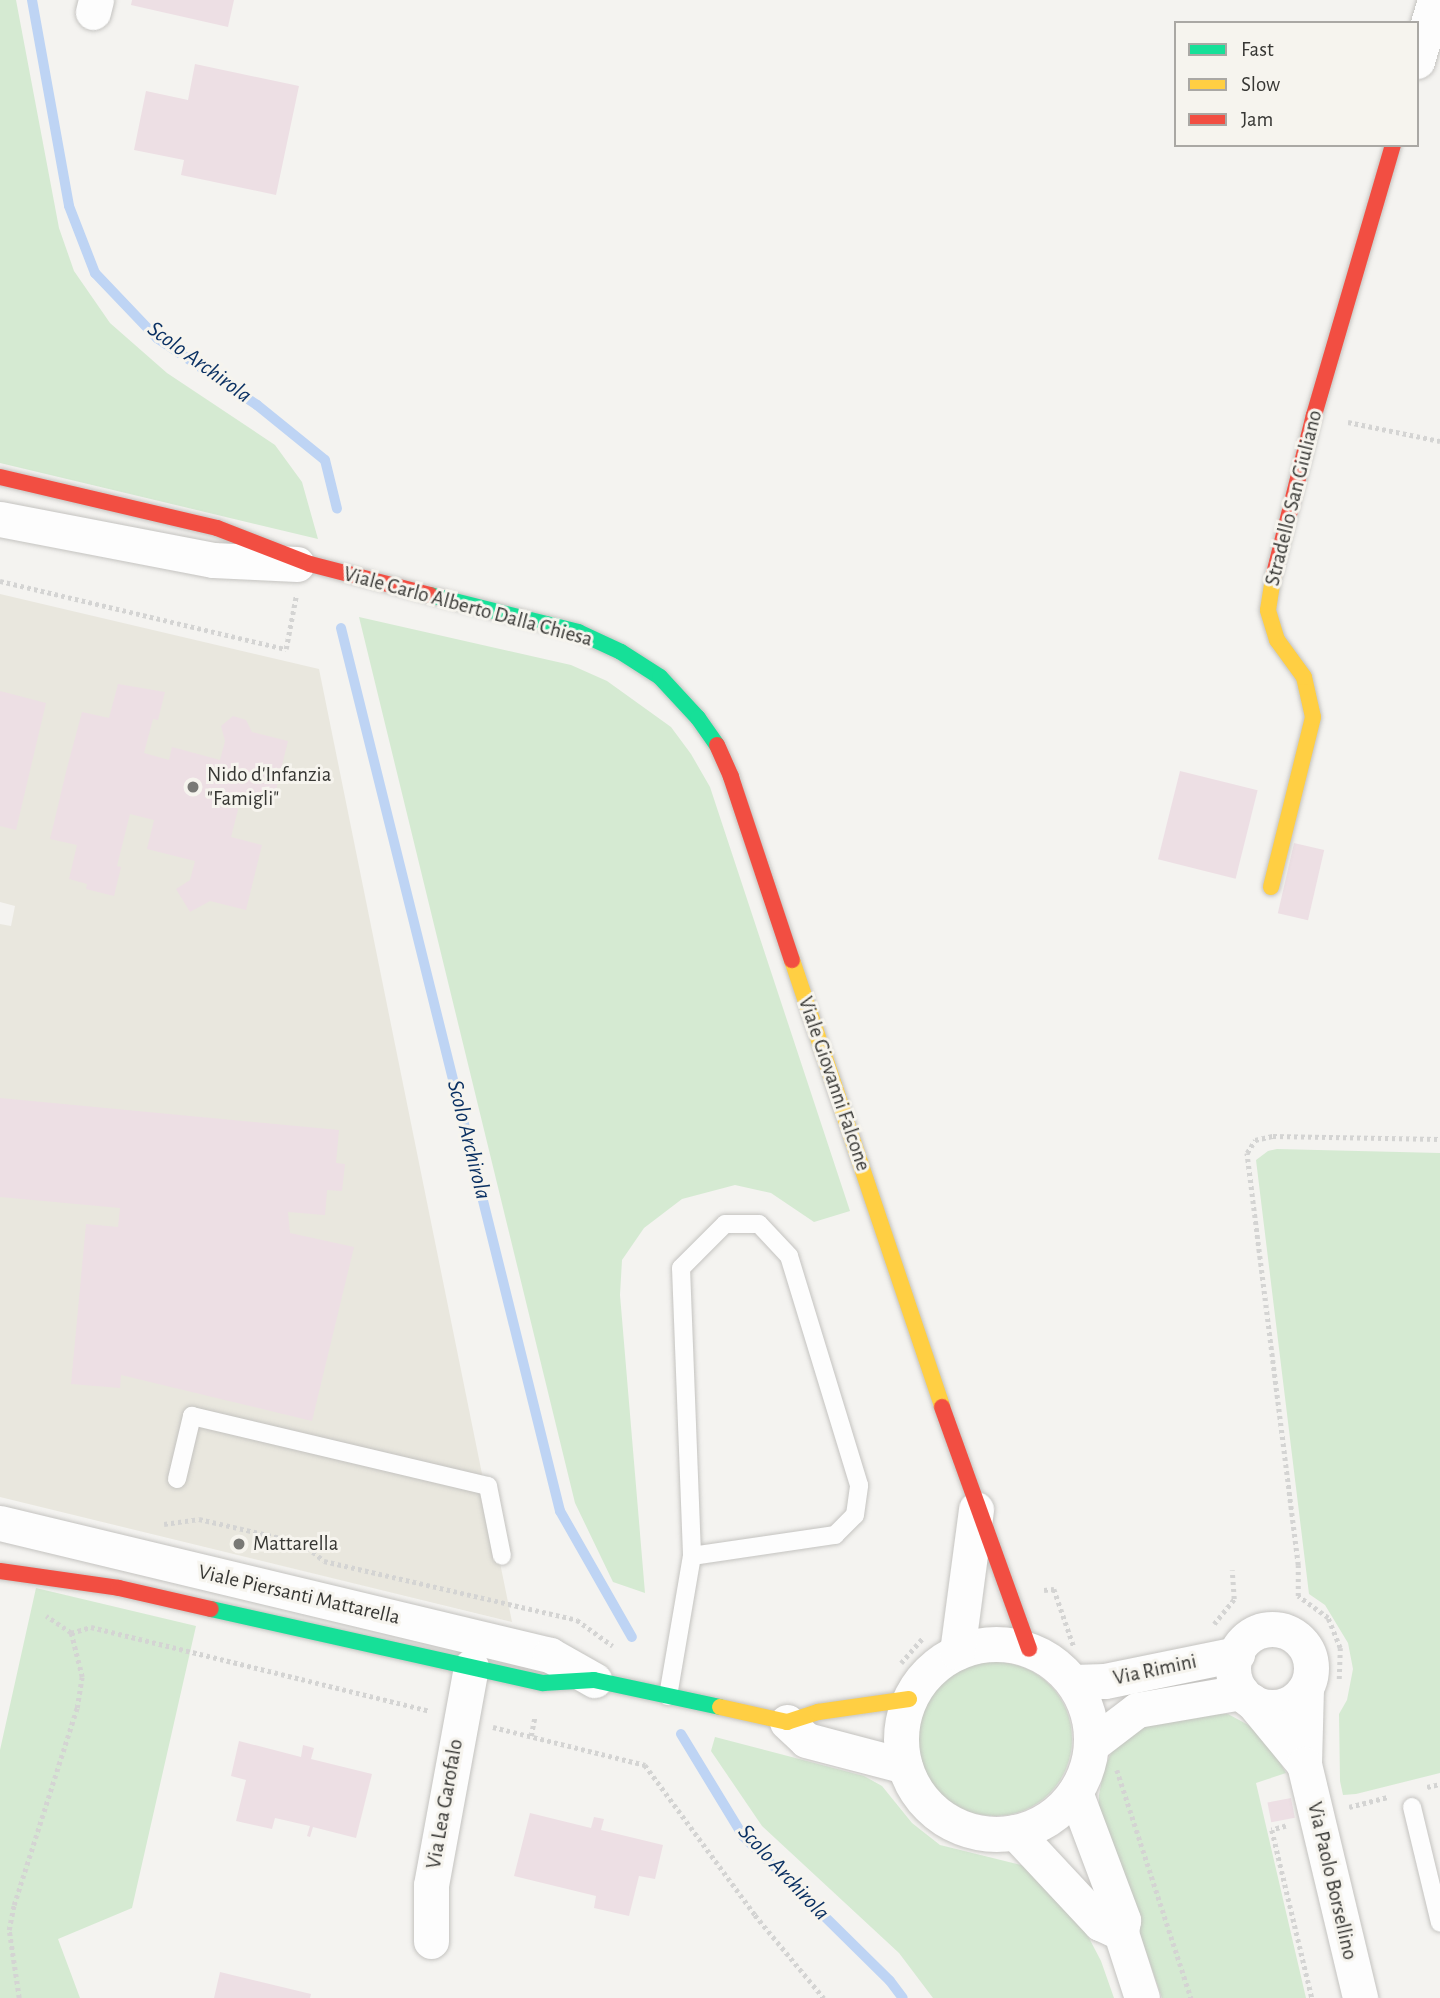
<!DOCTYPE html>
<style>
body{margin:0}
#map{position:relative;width:1440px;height:1998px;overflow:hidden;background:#f4f3f0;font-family:"Alegreya Sans",sans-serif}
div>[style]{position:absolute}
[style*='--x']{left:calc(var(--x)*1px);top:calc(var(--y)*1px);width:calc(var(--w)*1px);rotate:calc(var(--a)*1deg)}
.built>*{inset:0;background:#e9e7de}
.green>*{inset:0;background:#d5ead2}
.round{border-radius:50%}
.stream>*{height:10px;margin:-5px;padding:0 5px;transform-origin:5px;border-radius:5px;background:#bed4f4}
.building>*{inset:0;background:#eddfe4;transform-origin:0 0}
.path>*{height:4.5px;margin-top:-2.25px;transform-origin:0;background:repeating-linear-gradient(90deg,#d4d4d3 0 3.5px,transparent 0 7px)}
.roads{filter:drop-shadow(0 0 2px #c4c3c0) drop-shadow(0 0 2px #c4c3c0)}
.lane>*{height:18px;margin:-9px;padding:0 9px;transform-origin:9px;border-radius:9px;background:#fdfdfd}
.street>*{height:35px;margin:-17.5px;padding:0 17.5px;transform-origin:17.5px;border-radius:17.5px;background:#fdfdfd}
.street>.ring{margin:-17.5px;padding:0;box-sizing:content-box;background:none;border:35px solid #fdfdfd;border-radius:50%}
.fast>*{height:16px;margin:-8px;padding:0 8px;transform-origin:8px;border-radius:8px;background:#16e098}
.slow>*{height:16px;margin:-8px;padding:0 8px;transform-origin:8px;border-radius:8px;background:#ffcf43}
.jam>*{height:16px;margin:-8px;padding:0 8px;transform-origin:8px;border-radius:8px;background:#f24e42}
.dots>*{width:19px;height:19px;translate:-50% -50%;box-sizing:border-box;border:4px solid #f6f4ee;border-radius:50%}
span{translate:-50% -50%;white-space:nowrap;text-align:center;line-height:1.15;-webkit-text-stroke:6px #f6f4ee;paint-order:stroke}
.street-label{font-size:21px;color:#373734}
.poi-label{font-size:21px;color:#373734}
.left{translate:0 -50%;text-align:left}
.water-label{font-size:23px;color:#0b3163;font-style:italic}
.legend{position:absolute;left:1174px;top:21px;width:245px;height:126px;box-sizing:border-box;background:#f6f4ee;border:2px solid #aaa8a4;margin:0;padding:9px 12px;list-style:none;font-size:21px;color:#373734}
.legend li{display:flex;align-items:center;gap:14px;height:35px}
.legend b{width:35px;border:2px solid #aaa8a4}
</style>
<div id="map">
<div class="built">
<div style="clip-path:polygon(0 594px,319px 669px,512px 1622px,0 1497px,0 924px,11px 926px,15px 906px,0 902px)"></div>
</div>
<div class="green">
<div style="clip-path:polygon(0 0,16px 0,59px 228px,74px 271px,110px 323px,167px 373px,275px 445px,302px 482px,318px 539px,0 463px)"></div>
<div style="clip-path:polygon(359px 617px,571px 665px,607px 681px,671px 727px,691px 754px,710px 787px,850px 1211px,814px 1222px,771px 1193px,735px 1185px,682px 1199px,644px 1228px,622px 1260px,620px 1295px,645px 1593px,613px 1582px,575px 1503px)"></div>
<div style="clip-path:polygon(1277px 1149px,1440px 1153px,1440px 1773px,1356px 1794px,1343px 1795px,1340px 1781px,1339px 1714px,1347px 1700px,1353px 1669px,1348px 1643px,1325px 1605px,1309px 1594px,1256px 1160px,1268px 1151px)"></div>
<div style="clip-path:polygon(36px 1588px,196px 1626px,132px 1908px,58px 1939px,80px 1998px,0 1998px,0 1750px)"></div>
<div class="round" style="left:918px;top:1662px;width:154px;height:154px"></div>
<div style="clip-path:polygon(1200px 1714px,1228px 1714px,1263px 1733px,1286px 1773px,1256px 1783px,1306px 1998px,1162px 1998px,1099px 1816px,1099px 1795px,1104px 1769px,1113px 1749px,1136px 1727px)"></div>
<div style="clip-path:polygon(715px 1737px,864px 1776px,882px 1786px,912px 1823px,940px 1845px,1021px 1865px,1041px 1877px,1077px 1915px,1101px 1961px,1114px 1998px,933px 1998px,899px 1953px,762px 1826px,711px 1751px)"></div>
</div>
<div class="stream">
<div style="--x:32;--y:0;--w:209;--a:79.8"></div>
<div style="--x:69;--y:206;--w:72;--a:68.8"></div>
<div style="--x:95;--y:273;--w:90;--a:46.4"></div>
<div style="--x:157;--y:338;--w:120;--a:33.8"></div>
<div style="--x:257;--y:405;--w:87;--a:39"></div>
<div style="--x:325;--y:460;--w:50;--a:76.2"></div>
<div style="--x:341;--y:628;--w:910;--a:76.07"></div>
<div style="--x:560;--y:1511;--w:145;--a:60.3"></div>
<div style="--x:681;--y:1734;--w:119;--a:58.7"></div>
<div style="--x:743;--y:1836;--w:206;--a:44.6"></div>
<div style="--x:890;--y:1981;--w:21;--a:53"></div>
</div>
<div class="building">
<div style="clip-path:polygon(132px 0,234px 0,228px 27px,131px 5px)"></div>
<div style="clip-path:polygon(195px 64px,299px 86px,276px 195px,181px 175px,184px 160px,134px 150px,146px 91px,188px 100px)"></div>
<div style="clip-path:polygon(118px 684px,165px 692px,158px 720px,153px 719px,144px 753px,169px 760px,172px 747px,220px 760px,225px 741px,221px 726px,233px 716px,246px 720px,252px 732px,288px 741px,272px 806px,241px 798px,231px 837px,262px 845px,246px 910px,210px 901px,190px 912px,176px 889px,190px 880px,195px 861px,147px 849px,154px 820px,130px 814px,117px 866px,121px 867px,114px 896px,86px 889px,87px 884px,69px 879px,77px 845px,50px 839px,67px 768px,82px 712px,109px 718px)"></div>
<div style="clip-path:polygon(0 691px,46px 703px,16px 830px,0 826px)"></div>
<div style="left:1180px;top:771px;width:80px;height:91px;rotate:14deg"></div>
<div style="left:1294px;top:843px;width:31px;height:72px;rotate:13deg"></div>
<div style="clip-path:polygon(0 1098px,339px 1130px,336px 1163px,345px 1164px,342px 1191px,327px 1190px,325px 1215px,288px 1212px,290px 1233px,354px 1247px,312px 1421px,121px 1375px,120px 1388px,71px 1384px,86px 1224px,118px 1227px,120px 1208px,0 1197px)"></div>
<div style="clip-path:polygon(239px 1741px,301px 1757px,303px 1745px,314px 1748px,311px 1759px,372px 1774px,356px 1838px,313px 1827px,310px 1837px,307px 1836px,310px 1826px,275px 1818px,272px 1829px,236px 1821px,246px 1780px,231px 1776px)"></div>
<div style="left:1291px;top:1798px;width:20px;height:24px;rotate:79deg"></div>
<div style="clip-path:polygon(530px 1813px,591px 1828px,594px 1817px,604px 1819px,601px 1830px,663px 1845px,655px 1879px,639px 1876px,629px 1916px,594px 1908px,596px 1896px,514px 1876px)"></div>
<div style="clip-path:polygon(220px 1972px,311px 1994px,310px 1998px,214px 1998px)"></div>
</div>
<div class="path">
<div style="--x:1348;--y:422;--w:94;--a:11.7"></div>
<div style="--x:0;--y:581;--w:294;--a:13.4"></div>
<div style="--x:286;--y:649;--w:54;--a:-79.3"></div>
<div style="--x:164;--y:1524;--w:35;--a:-8"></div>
<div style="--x:199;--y:1519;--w:106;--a:13.1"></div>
<div style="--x:302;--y:1543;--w:28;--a:39"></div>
<div style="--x:324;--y:1561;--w:260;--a:13.1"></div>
<div style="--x:577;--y:1620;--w:44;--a:35.8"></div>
<div style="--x:1044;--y:1590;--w:10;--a:-6"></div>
<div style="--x:1054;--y:1589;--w:61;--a:71"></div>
<div style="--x:1214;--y:1624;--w:32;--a:-51"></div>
<div style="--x:1234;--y:1599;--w:29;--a:-94"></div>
<div style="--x:71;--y:1633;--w:21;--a:-17"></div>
<div style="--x:91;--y:1627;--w:349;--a:13.9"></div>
<div style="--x:901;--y:1663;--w:33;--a:-49"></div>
<div style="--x:1339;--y:1679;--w:31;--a:-88"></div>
<div style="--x:1340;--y:1648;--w:32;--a:-112"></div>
<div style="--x:1328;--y:1618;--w:37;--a:-144"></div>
<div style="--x:1298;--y:1596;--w:31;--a:-90"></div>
<div style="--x:1298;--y:1565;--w:415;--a:-97.1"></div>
<div style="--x:1247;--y:1153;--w:15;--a:-58"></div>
<div style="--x:1255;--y:1140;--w:18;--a:-13"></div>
<div style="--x:1273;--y:1136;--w:167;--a:1"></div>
<div style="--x:493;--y:1727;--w:157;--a:14"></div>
<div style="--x:645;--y:1765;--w:186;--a:53.7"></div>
<div style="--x:755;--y:1915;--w:108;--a:50.3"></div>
<div style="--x:531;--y:1736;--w:20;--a:-79"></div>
<div style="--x:1117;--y:1770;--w:240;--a:72"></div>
<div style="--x:1427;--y:1787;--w:13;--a:-13"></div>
<div style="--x:1349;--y:1807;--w:40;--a:-14.4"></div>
<div style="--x:1286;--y:1826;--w:15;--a:164"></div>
<div style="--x:1272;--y:1830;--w:173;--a:76.6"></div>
<div style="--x:19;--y:1998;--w:69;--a:-98.4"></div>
<div style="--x:9;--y:1930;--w:25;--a:-79"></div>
<div style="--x:14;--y:1905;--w:207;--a:-72.3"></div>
<div style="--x:77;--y:1708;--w:31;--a:-81"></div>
<div style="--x:82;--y:1677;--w:45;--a:-104"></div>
<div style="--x:71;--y:1633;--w:30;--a:-146"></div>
</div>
<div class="roads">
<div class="lane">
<div style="--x:177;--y:1479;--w:65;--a:-76.6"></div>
<div style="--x:192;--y:1416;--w:304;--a:13.3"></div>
<div style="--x:488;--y:1486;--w:71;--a:78.7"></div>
<div style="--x:668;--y:1696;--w:142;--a:-80.3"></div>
<div style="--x:692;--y:1556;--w:145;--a:-8.4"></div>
<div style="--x:835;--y:1535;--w:28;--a:-45"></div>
<div style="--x:855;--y:1515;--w:30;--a:-82"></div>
<div style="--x:859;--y:1485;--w:239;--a:-107"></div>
<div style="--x:789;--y:1256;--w:44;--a:-133.2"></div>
<div style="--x:759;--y:1224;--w:34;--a:180"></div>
<div style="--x:725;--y:1224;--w:62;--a:135"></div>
<div style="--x:681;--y:1268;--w:288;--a:87.8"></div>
<div style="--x:1412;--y:1807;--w:119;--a:76.4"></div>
</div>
<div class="street">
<div style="--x:93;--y:12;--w:12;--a:-76"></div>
<div style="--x:1417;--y:61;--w:64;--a:-73.6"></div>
<div style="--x:0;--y:519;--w:217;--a:10.9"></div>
<div style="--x:213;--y:560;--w:84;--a:2.7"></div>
<div style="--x:0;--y:1523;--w:566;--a:13.5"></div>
<div style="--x:550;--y:1655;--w:51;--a:29.6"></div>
<div class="ring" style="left:1233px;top:1629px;width:43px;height:43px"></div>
<div class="ring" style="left:901px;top:1644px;width:155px;height:155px"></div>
<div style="--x:957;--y:1652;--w:144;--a:-82.4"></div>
<div style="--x:1073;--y:1682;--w:32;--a:-2"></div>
<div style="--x:1105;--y:1681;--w:135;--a:-11.6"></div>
<div style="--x:1252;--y:1701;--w:82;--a:50.5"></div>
<div style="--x:1304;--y:1764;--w:75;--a:-88.5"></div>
<div style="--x:787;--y:1722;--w:26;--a:43"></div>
<div style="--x:806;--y:1740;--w:102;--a:14.7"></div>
<div style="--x:1091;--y:1745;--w:58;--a:-37.3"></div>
<div style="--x:1137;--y:1710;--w:106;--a:-9.8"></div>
<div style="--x:1304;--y:1764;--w:241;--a:76.5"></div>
<div style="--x:1075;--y:1792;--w:137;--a:69.4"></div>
<div style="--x:1123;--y:1920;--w:13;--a:99"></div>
<div style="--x:1121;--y:1933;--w:68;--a:72.1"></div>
<div style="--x:1015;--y:1832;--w:125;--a:47"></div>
<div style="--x:1100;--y:1923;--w:23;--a:25"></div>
<div style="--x:431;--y:1941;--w:56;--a:-90"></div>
<div style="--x:431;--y:1885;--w:222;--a:-79.6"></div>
</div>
<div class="fast">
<div style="--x:430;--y:595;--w:153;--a:14"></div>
<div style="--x:578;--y:632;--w:47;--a:24.9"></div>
<div style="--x:621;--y:652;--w:46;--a:32.7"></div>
<div style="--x:660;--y:677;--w:56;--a:47.2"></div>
<div style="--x:698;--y:718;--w:33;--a:55"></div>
<div style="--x:211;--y:1609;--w:340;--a:12.6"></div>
<div style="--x:543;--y:1683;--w:51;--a:-3.4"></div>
<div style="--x:594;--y:1680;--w:129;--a:12.1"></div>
</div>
<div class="slow">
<div style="--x:1271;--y:887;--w:175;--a:-76.1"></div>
<div style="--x:1313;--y:717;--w:41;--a:-102.7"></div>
<div style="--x:1304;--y:677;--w:46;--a:-126.1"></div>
<div style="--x:1277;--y:640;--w:31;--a:-107"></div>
<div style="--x:1268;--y:610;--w:36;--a:-81"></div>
<div style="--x:792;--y:960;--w:471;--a:71.4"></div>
<div style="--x:720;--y:1707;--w:69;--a:12.6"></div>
<div style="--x:787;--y:1722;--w:33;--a:-18"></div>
<div style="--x:818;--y:1712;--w:92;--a:-8.1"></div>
</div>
<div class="jam">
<div style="--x:0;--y:477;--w:223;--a:13.2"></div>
<div style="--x:217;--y:528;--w:100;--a:21.2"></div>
<div style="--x:310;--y:564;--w:124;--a:14.5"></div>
<div style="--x:1274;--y:574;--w:164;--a:-75.9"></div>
<div style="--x:1314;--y:415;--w:281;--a:-73.7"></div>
<div style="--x:717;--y:745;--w:35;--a:66"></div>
<div style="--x:731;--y:777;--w:193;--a:71.6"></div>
<div style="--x:942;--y:1407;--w:257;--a:70.2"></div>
<div style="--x:0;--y:1571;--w:120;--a:8.1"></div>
<div style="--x:119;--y:1588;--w:94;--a:12.9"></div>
</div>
</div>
<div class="dots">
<div style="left:193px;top:787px;background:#797976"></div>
<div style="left:239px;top:1544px;background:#797976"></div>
</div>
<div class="street-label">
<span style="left:1294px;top:498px;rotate:-76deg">Stradello San Giuliano</span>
<span style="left:468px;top:607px;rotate:15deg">Viale Carlo Alberto Dalla Chiesa</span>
<span style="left:834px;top:1084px;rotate:71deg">Viale Giovanni Falcone</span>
<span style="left:299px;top:1595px;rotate:13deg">Viale Piersanti Mattarella</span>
<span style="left:1155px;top:1670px;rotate:-12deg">Via Rimini</span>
<span style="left:445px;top:1804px;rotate:-80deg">Via Lea Garofalo</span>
<span style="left:1332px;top:1881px;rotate:77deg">Via Paolo Borsellino</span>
</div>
<div class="poi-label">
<span class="left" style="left:207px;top:787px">Nido d'Infanzia<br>"Famigli"</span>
<span class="left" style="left:253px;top:1544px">Mattarella</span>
</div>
<div class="water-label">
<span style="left:199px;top:363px;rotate:36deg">Scolo Archirola</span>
<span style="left:468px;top:1140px;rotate:76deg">Scolo Archirola</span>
<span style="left:783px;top:1873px;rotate:47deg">Scolo Archirola</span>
</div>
<ul class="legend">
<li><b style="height:9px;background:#16e098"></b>Fast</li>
<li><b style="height:9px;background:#ffcf43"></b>Slow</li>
<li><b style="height:9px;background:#f24e42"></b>Jam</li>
</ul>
</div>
